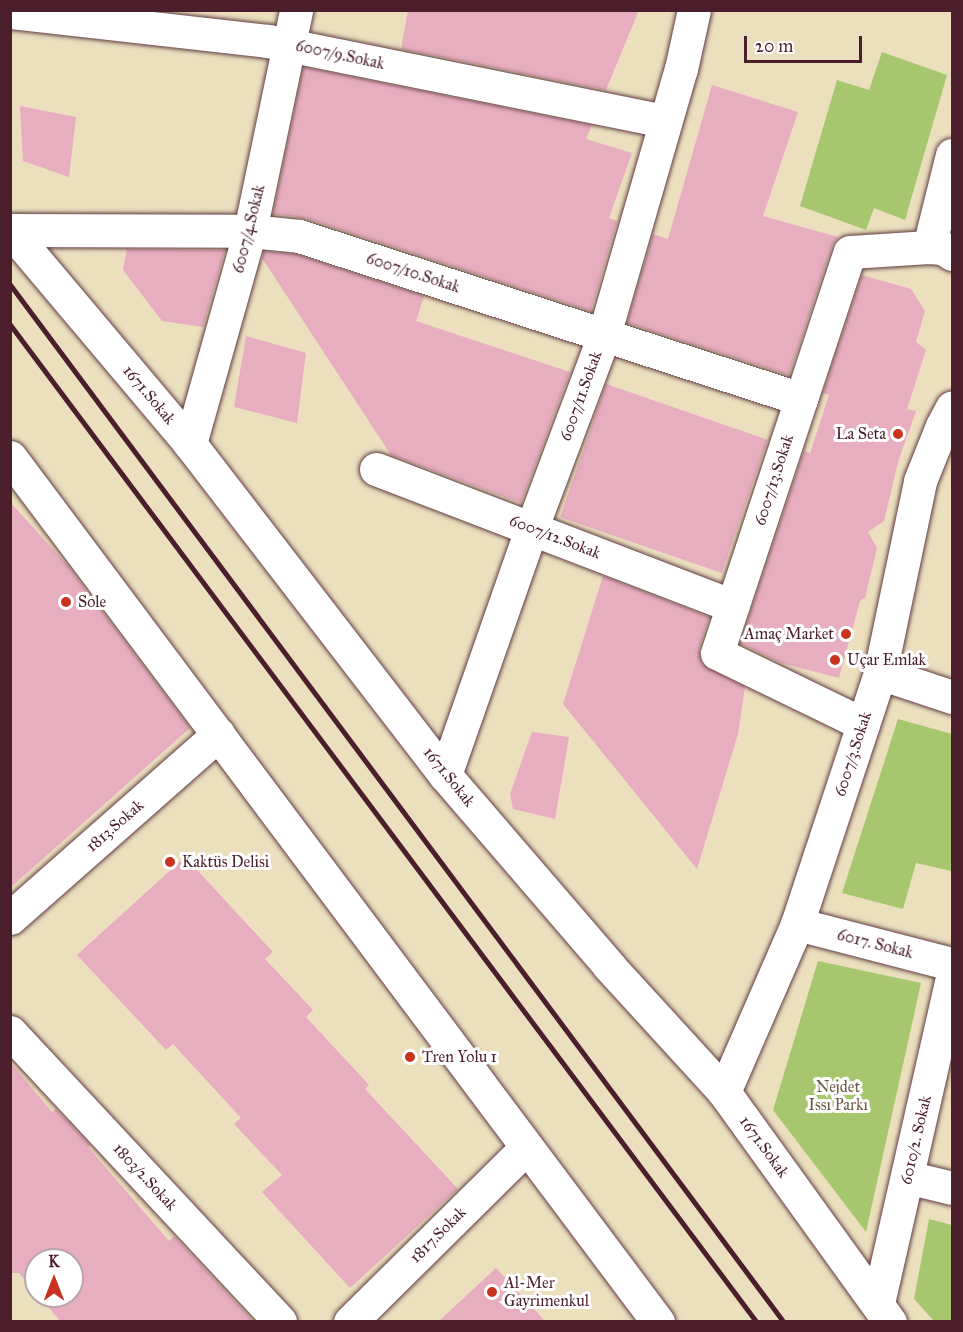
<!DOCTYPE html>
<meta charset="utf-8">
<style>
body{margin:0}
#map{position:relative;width:963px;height:1332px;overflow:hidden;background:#ebdfbe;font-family:"IM FELL Great Primer",serif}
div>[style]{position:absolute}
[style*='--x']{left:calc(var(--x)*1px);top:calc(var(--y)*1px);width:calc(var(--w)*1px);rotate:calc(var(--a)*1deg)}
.green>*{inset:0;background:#a7c76f}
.building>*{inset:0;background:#e7aebf;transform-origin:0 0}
.roads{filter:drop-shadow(0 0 2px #623c41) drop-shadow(0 0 2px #623c41)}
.street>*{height:33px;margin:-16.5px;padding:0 16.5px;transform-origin:16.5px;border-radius:16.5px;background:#fff}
.rail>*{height:4.5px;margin:-2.25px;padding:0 2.25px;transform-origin:2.25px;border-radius:2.25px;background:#4a1f2b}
.dots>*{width:16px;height:16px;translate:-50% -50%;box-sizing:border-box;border:3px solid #fff;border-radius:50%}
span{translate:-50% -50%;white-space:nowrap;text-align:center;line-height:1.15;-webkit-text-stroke:6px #fff;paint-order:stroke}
.street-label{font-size:16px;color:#4a1f2b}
.poi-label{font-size:16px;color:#4a1f2b}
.right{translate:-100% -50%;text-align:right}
.left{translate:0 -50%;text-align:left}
.park-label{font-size:16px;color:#6b5a43}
.frame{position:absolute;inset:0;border:12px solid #4a1f2b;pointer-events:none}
.north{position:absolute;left:24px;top:1248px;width:60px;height:60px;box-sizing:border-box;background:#fff;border:2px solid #b7a5aa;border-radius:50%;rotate:0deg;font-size:16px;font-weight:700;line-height:24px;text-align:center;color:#4a1f2b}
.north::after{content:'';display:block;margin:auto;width:21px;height:27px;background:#c8321e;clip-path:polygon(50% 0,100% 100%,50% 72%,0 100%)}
.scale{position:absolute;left:744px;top:36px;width:118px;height:27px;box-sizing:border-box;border:3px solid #4a1f2b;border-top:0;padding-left:8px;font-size:18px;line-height:21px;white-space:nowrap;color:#4a1f2b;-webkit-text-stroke:4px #fff;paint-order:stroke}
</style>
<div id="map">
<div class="green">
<div style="clip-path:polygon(882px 52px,947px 75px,905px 220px,874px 208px,866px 230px,800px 206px,837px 80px,869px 90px)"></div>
<div style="clip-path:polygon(898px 719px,952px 734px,951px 871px,916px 863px,903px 909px,842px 893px)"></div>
<div style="clip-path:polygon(818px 961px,921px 983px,866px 1232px,773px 1110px)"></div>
<div style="clip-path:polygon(929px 1219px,952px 1225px,952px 1321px,934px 1321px,914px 1299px)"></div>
</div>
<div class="building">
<div style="clip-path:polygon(408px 10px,639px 10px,606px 90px,401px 49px)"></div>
<div style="clip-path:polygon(303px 67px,592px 125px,586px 139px,632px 153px,609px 218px,617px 221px,591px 311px,305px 218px,273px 214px)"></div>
<div style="clip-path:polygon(712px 85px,798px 112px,763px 216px,838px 237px,832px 246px,789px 375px,627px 323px,653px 234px,668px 239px)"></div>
<div style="clip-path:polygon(20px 106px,76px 117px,69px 177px,23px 161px)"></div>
<div style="clip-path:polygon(127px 249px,225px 250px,203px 327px,162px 321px,123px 270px)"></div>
<div style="clip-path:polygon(264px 251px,295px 254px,424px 296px,416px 321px,570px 372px,521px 503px,391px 455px,262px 258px)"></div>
<div style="clip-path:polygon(862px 275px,911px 289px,925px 311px,916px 342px,926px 350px,907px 409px,916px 411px,898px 462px,884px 521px,868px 532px,877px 548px,865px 598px,860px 601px,839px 678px,781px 663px,740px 643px,804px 451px,810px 453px,829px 395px,823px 393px)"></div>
<div style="clip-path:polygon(246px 336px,306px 353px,297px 423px,234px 407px)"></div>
<div style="left:606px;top:384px;width:171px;height:141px;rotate:19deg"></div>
<div style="clip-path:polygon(10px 502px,68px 566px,190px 728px,10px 888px)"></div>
<div style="clip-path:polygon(603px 576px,709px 617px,699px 648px,702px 664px,745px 687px,738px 734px,697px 869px,563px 704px)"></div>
<div style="clip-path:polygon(532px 732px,569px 737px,555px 819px,513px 809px,510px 794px)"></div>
<div style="clip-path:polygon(185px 857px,273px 952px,265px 959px,313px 1010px,306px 1017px,369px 1085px,365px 1089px,458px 1189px,350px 1288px,262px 1192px,282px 1175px,234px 1124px,241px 1118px,173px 1044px,166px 1050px,77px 955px)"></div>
<div style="clip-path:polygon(10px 1062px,52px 1112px,56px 1109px,90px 1145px,88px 1147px,169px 1241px,174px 1236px,254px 1322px,61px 1322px,39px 1296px,72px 1296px,72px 1260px,36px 1260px,36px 1293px,19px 1273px,10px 1273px)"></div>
<div style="clip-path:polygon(496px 1268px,546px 1322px,438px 1322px)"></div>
</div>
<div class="roads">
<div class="street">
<div style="--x:10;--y:12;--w:260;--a:6.4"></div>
<div style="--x:268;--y:41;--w:405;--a:11.4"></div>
<div style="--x:10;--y:230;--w:280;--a:49.9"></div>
<div style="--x:190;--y:444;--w:418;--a:52.4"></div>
<div style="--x:445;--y:775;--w:252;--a:49.3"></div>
<div style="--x:609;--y:966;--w:171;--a:47.6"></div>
<div style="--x:724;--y:1092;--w:284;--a:54.2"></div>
<div style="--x:10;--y:230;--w:240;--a:0.2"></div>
<div style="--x:250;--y:231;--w:49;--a:5.8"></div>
<div style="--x:299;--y:236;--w:528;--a:17.99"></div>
<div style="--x:929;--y:247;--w:95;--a:-76"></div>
<div style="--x:190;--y:444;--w:221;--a:-74.3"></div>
<div style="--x:250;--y:231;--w:226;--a:-78.2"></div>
<div style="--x:10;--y:457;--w:1081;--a:53.16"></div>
<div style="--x:376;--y:469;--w:382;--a:21"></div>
<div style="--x:880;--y:673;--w:76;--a:18.4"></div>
<div style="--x:863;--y:724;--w:162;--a:-154.1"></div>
<div style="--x:717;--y:653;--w:422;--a:-71.7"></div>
<div style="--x:850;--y:252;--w:79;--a:-3.6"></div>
<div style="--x:929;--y:247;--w:14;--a:4"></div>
<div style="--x:943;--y:248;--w:11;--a:34"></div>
<div style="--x:445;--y:775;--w:263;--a:-70.7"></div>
<div style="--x:532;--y:527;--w:205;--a:-69.4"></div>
<div style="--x:604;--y:335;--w:277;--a:-73.9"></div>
<div style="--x:681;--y:69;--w:60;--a:-77.6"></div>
<div style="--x:10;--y:918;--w:278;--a:-41.4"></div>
<div style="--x:797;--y:924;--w:160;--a:14.5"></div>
<div style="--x:10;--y:1032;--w:396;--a:47"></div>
<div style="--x:724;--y:1092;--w:183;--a:-66.5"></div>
<div style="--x:797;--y:924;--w:264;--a:-71.7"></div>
<div style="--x:880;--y:673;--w:196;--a:-78.2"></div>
<div style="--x:920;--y:481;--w:59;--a:-68.2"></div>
<div style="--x:942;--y:426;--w:21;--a:-62"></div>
<div style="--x:907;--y:1177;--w:46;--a:13.7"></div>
<div style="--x:878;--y:1303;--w:335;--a:-77.2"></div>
<div style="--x:350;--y:1322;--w:247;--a:-44.7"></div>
</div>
</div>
<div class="rail">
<div style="--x:10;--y:284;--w:1295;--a:53.29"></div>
<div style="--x:10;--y:324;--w:1247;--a:53.19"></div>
</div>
<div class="dots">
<div style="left:898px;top:434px;background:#c8321e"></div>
<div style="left:66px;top:602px;background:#c8321e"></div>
<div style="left:846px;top:634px;background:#c8321e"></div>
<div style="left:835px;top:660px;background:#c8321e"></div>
<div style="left:170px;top:862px;background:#c8321e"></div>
<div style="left:410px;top:1057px;background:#c8321e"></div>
<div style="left:492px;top:1292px;background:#c8321e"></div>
</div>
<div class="street-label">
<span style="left:340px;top:55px;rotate:12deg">6007/9.Sokak</span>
<span style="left:249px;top:229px;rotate:-76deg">6007/4.Sokak</span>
<span style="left:413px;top:273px;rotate:18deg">6007/10.Sokak</span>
<span style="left:149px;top:395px;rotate:50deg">1671.Sokak</span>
<span style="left:581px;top:396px;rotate:-70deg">6007/11.Sokak</span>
<span style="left:774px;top:480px;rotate:-72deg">6007/13.Sokak</span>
<span style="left:555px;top:537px;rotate:21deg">6007/12.Sokak</span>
<span style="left:853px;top:754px;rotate:-72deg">6007/3.Sokak</span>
<span style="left:449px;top:777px;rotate:51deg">1671.Sokak</span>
<span style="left:115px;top:826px;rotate:-41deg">1813.Sokak</span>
<span style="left:875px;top:944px;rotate:14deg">6017. Sokak</span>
<span style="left:916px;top:1140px;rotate:-77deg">6010/2. Sokak</span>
<span style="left:764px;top:1147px;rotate:54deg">1671.Sokak</span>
<span style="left:145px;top:1177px;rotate:47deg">1803/2.Sokak</span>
<span style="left:438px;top:1235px;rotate:-45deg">1817.Sokak</span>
</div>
<div class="poi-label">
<span class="right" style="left:886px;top:434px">La Seta</span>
<span class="left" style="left:78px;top:602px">Sole</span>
<span class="right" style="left:834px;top:634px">Amaç Market</span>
<span class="left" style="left:847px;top:660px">Uçar Emlak</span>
<span class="left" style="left:182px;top:862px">Kaktüs Delisi</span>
<span class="left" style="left:422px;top:1057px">Tren Yolu 1</span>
<span class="left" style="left:504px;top:1292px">Al-Mer<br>Gayrimenkul</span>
</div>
<div class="park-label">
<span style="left:838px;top:1096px">Nejdet<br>Issı Parkı</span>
</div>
<div class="frame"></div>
<div class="north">K</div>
<div class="scale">20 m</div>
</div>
